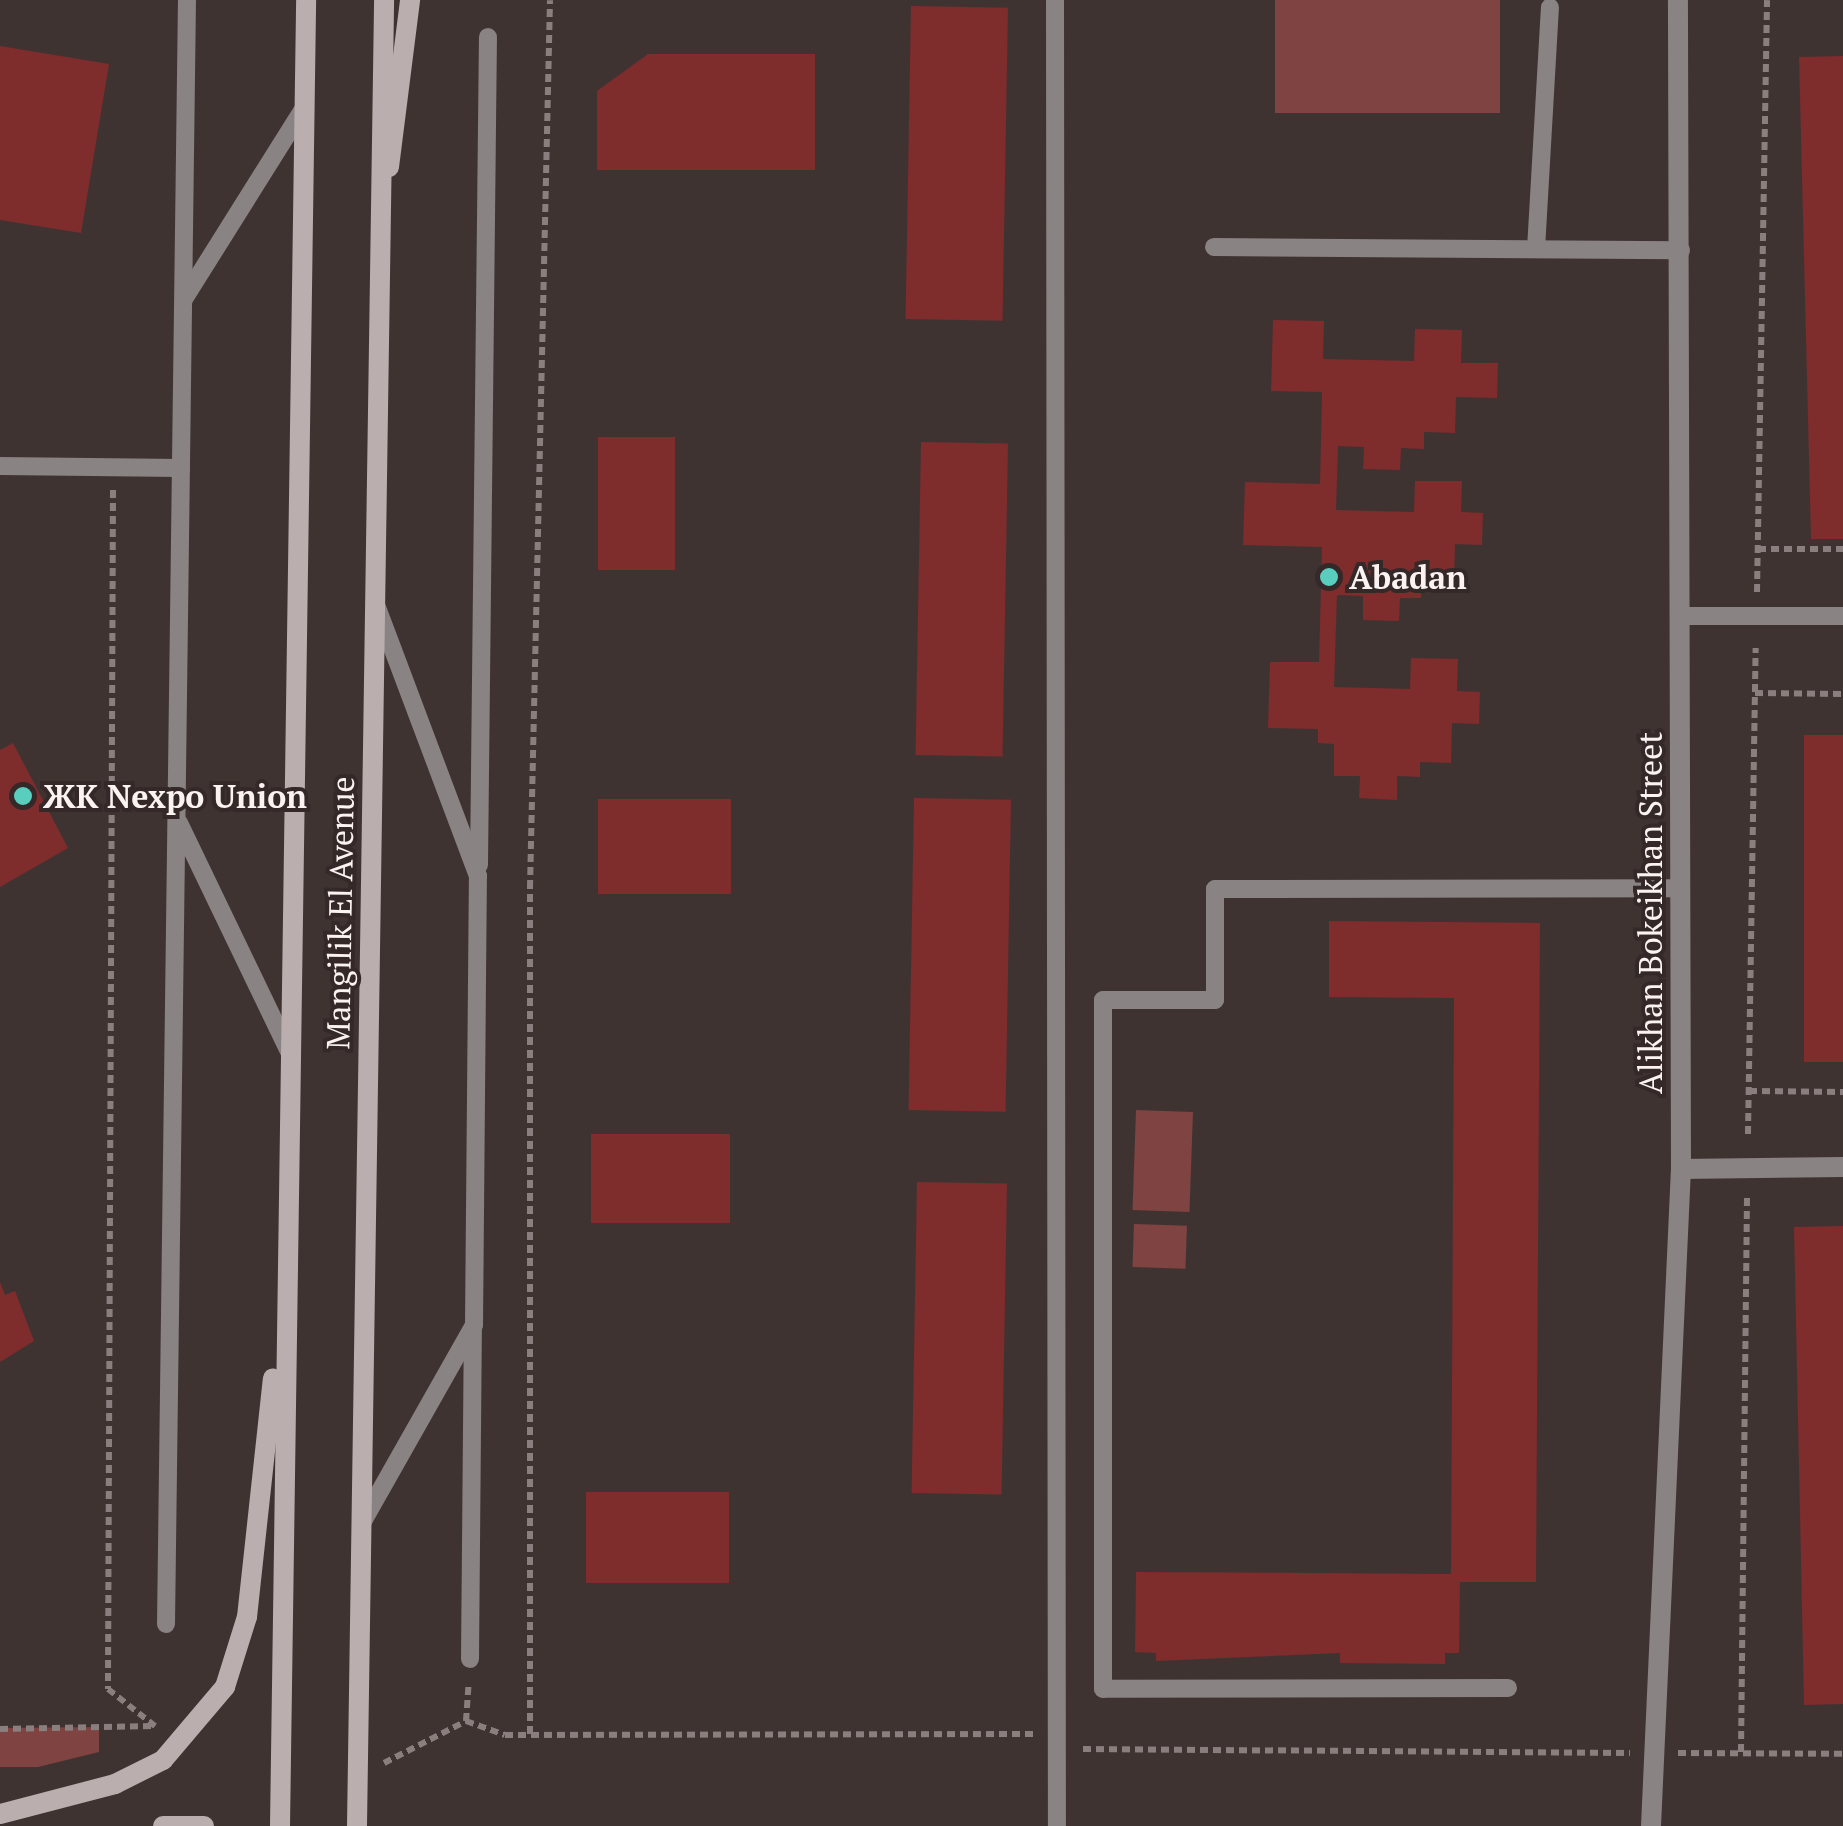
<!DOCTYPE html>
<meta charset="utf-8">
<style>
body{margin:0}
#map{position:relative;width:1843px;height:1826px;overflow:hidden;background:#3f3332;font-family:"PT Serif",serif}
div>[style]{position:absolute}
[style*='--x']{left:calc(var(--x)*1px);top:calc(var(--y)*1px);width:calc(var(--w)*1px);rotate:calc(var(--a)*1deg)}
.green>*{inset:0;background:#7f4341;transform-origin:0 0}
.building>*{inset:0;background:#7f2c2d;transform-origin:0 0}
.path>*{height:6px;margin-top:-3px;transform-origin:0;background:repeating-linear-gradient(90deg,#8a7f7e 0 8px,transparent 0 13px)}
.lane>*{height:18px;margin:-9px;padding:0 9px;transform-origin:9px;border-radius:9px;background:#8a8383}
.street>*{height:20px;margin:-10px;padding:0 10px;transform-origin:10px;border-radius:10px;background:#8a8383}
.secondary>*{height:20px;margin:-10px;padding:0 10px;transform-origin:10px;border-radius:10px;background:#baafae}
.dots>*{width:28px;height:28px;translate:-50% -50%;box-sizing:border-box;border:5px solid #342928;border-radius:50%}
span{translate:-50% -50%;white-space:nowrap;text-align:center;line-height:1.15;-webkit-text-stroke:8px #342928;paint-order:stroke}
.poi-label{font-size:32px;color:#fbf2f2;font-weight:700}
.left{translate:0 -50%;text-align:left}
.street-label{font-size:32px;color:#fbf2f2}
</style>
<div id="map">
<div class="green">
<div style="left:1275px;top:0;width:225px;height:113px"></div>
<div style="left:1136px;top:1110px;width:57px;height:100px;rotate:2deg"></div>
<div style="left:1134px;top:1224px;width:53px;height:43px;rotate:2deg"></div>
<div style="clip-path:polygon(99px 1727px,99px 1752px,38px 1767px,0 1767px,0 1728px)"></div>
</div>
<div class="building">
<div style="left:911px;top:6px;width:97px;height:313px;rotate:1deg"></div>
<div style="clip-path:polygon(0 46px,109px 64px,81px 233px,0 220px)"></div>
<div style="clip-path:polygon(648px 54px,815px 54px,815px 170px,597px 170px,597px 91px)"></div>
<div style="clip-path:polygon(1843px 56px,1843px 539px,1811px 539px,1799px 57px)"></div>
<div style="clip-path:polygon(1273px 320px,1324px 321px,1323px 359px,1414px 361px,1415px 329px,1462px 330px,1461px 363px,1498px 363px,1497px 398px,1456px 397px,1455px 433px,1424px 432px,1424px 449px,1401px 448px,1400px 470px,1363px 469px,1364px 447px,1338px 446px,1336px 510px,1414px 512px,1415px 481px,1462px 481px,1461px 512px,1483px 513px,1482px 545px,1455px 544px,1454px 585px,1421px 584px,1421px 598px,1400px 598px,1399px 621px,1363px 620px,1363px 596px,1337px 595px,1334px 687px,1410px 689px,1411px 658px,1458px 659px,1457px 691px,1480px 692px,1479px 724px,1452px 723px,1451px 763px,1420px 762px,1420px 777px,1397px 776px,1397px 800px,1359px 798px,1360px 776px,1334px 776px,1334px 744px,1318px 743px,1318px 729px,1268px 728px,1270px 662px,1319px 662px,1322px 547px,1243px 545px,1245px 482px,1320px 484px,1322px 392px,1271px 391px)"></div>
<div style="left:598px;top:437px;width:77px;height:133px"></div>
<div style="left:921px;top:442px;width:87px;height:313px;rotate:1deg"></div>
<div style="left:1804px;top:735px;width:39px;height:327px"></div>
<div style="clip-path:polygon(13px 743px,68px 848px,0 887px,0 750px)"></div>
<div style="left:914px;top:798px;width:97px;height:312px;rotate:1deg"></div>
<div style="left:598px;top:799px;width:133px;height:95px"></div>
<div style="clip-path:polygon(1329px 921px,1540px 923px,1536px 1582px,1460px 1582px,1459px 1653px,1445px 1653px,1445px 1664px,1340px 1663px,1340px 1653px,1156px 1661px,1156px 1653px,1135px 1652px,1136px 1572px,1451px 1574px,1454px 998px,1329px 997px)"></div>
<div style="left:591px;top:1134px;width:139px;height:89px"></div>
<div style="left:917px;top:1182px;width:90px;height:311px;rotate:1deg"></div>
<div style="clip-path:polygon(1843px 1226px,1843px 1704px,1804px 1705px,1794px 1227px)"></div>
<div style="clip-path:polygon(0 1282px,5px 1295px,15px 1291px,34px 1341px,0 1362px)"></div>
<div style="left:586px;top:1492px;width:143px;height:91px"></div>
</div>
<div class="path">
<div style="--x:113;--y:490;--w:1199;--a:90.24"></div>
<div style="--x:108;--y:1689;--w:60;--a:38.2"></div>
<div style="--x:1758;--y:549;--w:85;--a:0"></div>
<div style="--x:1757;--y:592;--w:592;--a:-89.03"></div>
<div style="--x:1755;--y:693;--w:88;--a:0.7"></div>
<div style="--x:1749;--y:1091;--w:94;--a:0.6"></div>
<div style="--x:1748;--y:1134;--w:486;--a:-89.1"></div>
<div style="--x:466;--y:1721;--w:41;--a:19.7"></div>
<div style="--x:505;--y:1735;--w:528;--a:-0.11"></div>
<div style="--x:0;--y:1729;--w:154;--a:-1.1"></div>
<div style="--x:530;--y:1734;--w:846;--a:-90"></div>
<div style="--x:530;--y:888;--w:888;--a:-88.71"></div>
<div style="--x:1083;--y:1749;--w:547;--a:0.42"></div>
<div style="--x:1741;--y:1752;--w:558;--a:-89.38"></div>
<div style="--x:1678;--y:1753;--w:165;--a:0.3"></div>
<div style="--x:384;--y:1763;--w:92;--a:-27.1"></div>
<div style="--x:466;--y:1721;--w:39;--a:-86"></div>
</div>
<div class="lane">
<div style="--x:1055;--y:0;--w:1826;--a:89.94"></div>
<div style="--x:1214;--y:247;--w:467;--a:0.4"></div>
<div style="--x:1536;--y:249;--w:242;--a:-86.7"></div>
<div style="--x:184;--y:299;--w:222;--a:-57.9"></div>
<div style="--x:0;--y:466;--w:181;--a:0.6"></div>
<div style="--x:1679;--y:616;--w:164;--a:0"></div>
<div style="--x:179;--y:823;--w:254;--a:64.3"></div>
<div style="--x:479;--y:865;--w:828;--a:-89.38"></div>
<div style="--x:362;--y:1523;--w:227;--a:-60.5"></div>
<div style="--x:474;--y:1325;--w:449;--a:-89.5"></div>
<div style="--x:478;--y:876;--w:287;--a:-110.6"></div>
<div style="--x:166;--y:1624;--w:1624;--a:-89.26"></div>
<div style="--x:470;--y:1659;--w:329;--a:-89.5"></div>
<div style="--x:1508;--y:1688;--w:405;--a:179.9"></div>
<div style="--x:1103;--y:1689;--w:689;--a:-90"></div>
<div style="--x:1103;--y:1000;--w:112;--a:0"></div>
<div style="--x:1215;--y:1000;--w:111;--a:-90"></div>
<div style="--x:1215;--y:889;--w:463;--a:-0.1"></div>
</div>
<div class="street">
<div style="--x:1681;--y:1169;--w:162;--a:-0.7"></div>
<div style="--x:1651;--y:1826;--w:658;--a:-87.39"></div>
<div style="--x:1681;--y:1169;--w:1169;--a:-90.15"></div>
</div>
<div class="secondary">
<div style="--x:389;--y:167;--w:168;--a:-82.8"></div>
<div style="--x:0;--y:1814;--w:119;--a:-14.6"></div>
<div style="--x:115;--y:1784;--w:54;--a:-26.6"></div>
<div style="--x:163;--y:1760;--w:96;--a:-49.7"></div>
<div style="--x:225;--y:1687;--w:73;--a:-72.6"></div>
<div style="--x:247;--y:1617;--w:240;--a:-83.8"></div>
<div style="--x:163;--y:1826;--w:41;--a:0"></div>
<div style="--x:280;--y:1826;--w:1826;--a:-89.18"></div>
<div style="--x:357;--y:1826;--w:1826;--a:-89.15"></div>
</div>
<div class="dots">
<div style="left:1329px;top:577px;background:#5acebe"></div>
<div style="left:23px;top:796px;background:#5acebe"></div>
</div>
<div class="poi-label">
<span class="left" style="left:1349px;top:577px">Abadan</span>
<span class="left" style="left:43px;top:796px">ЖК Nexpo Union</span>
</div>
<div class="street-label">
<span style="left:340px;top:913px;rotate:-89deg">Mangilik El Avenue</span>
<span style="left:1650px;top:913px;rotate:-90deg">Alikhan Bokeikhan Street</span>
</div>
</div>
